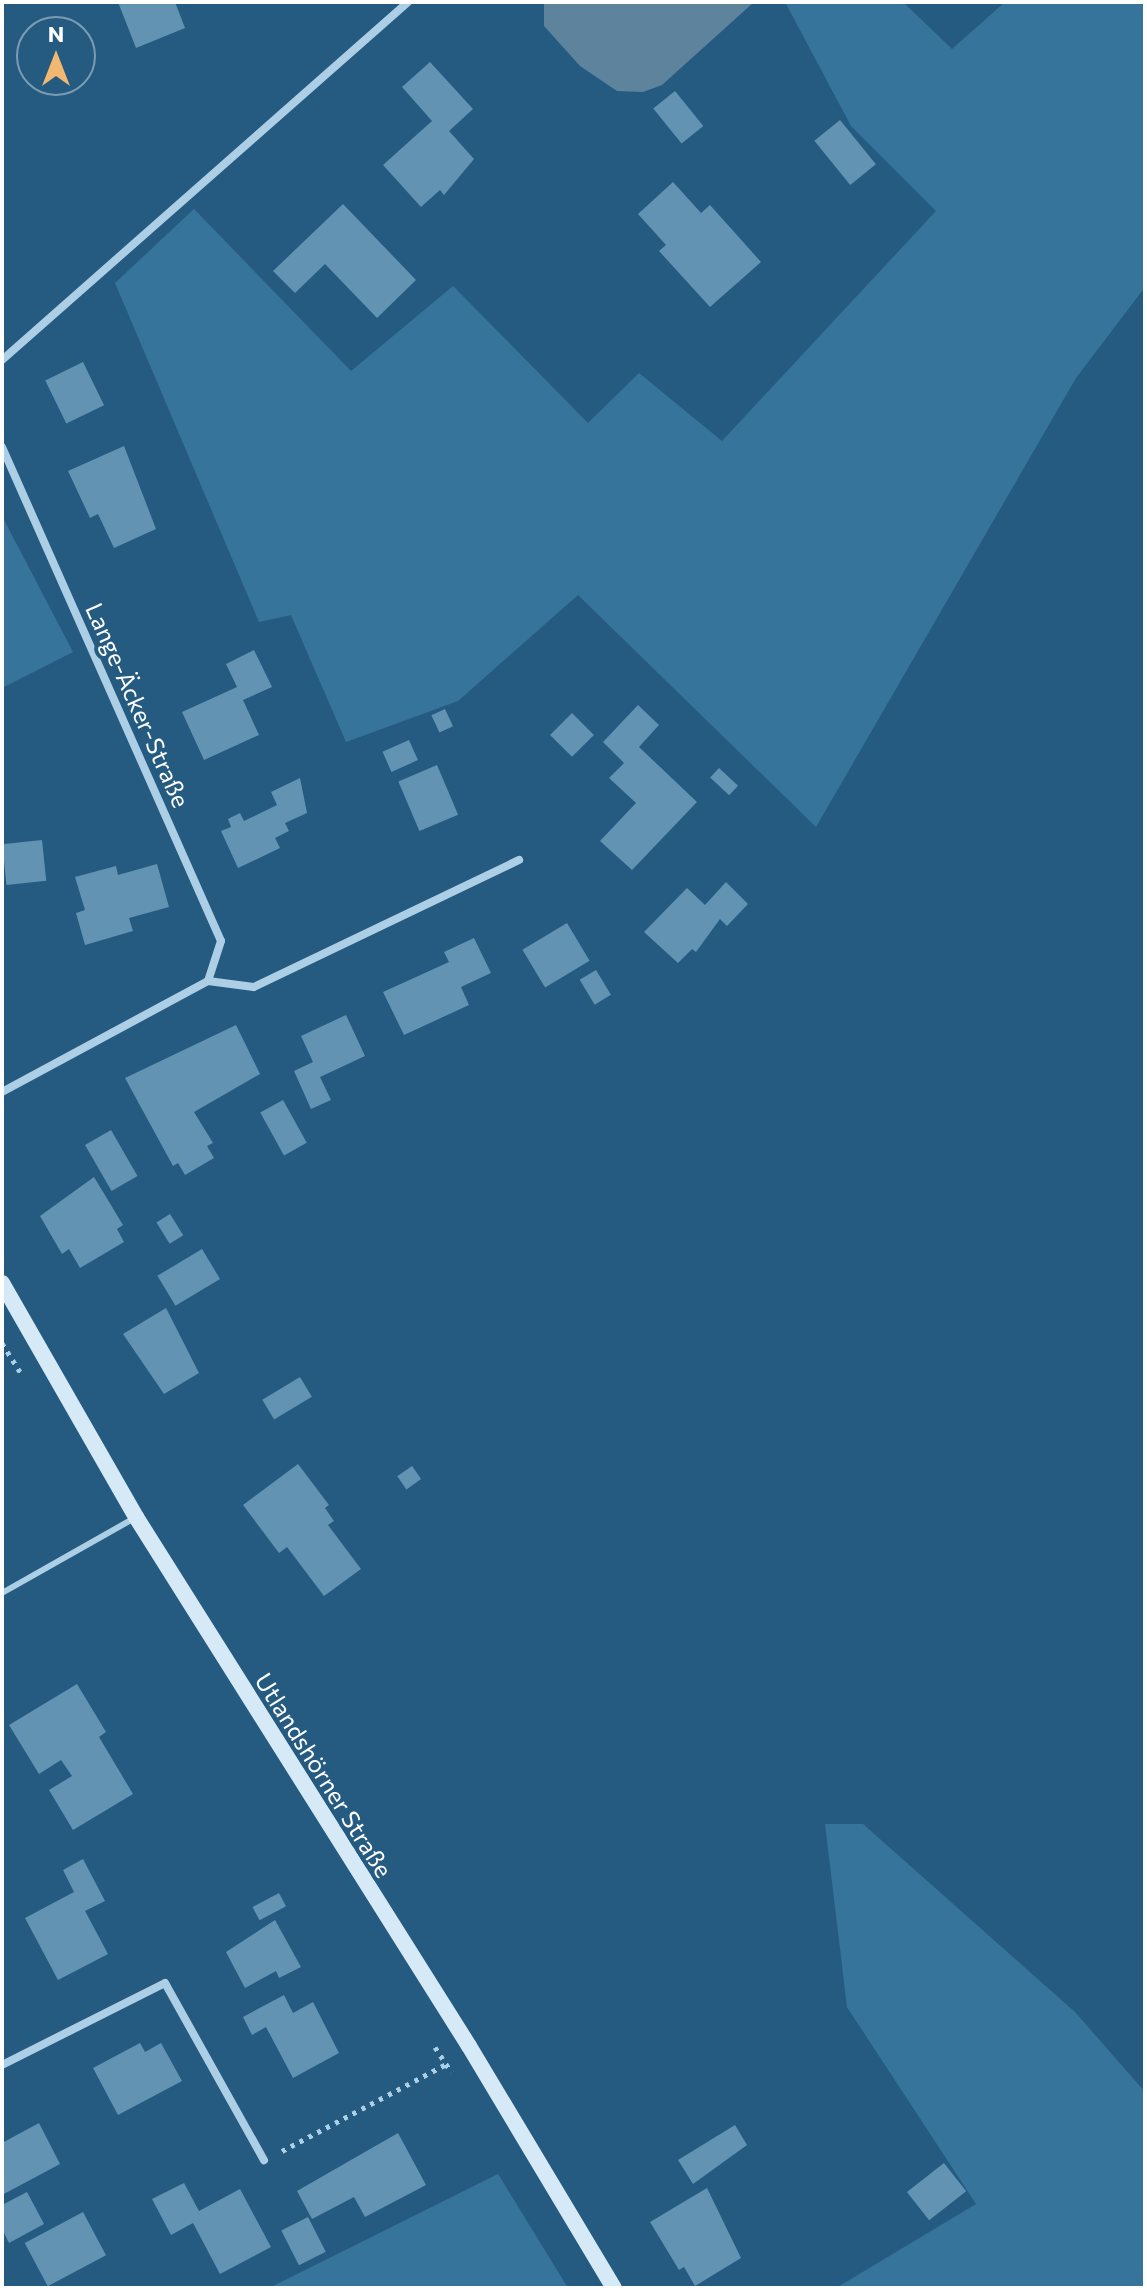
<!DOCTYPE html>
<meta charset="utf-8">
<style>
body{margin:0}
#map{position:relative;width:1147px;height:2290px;overflow:hidden;background:#255b81;font-family:Commissioner,sans-serif}
div>[style]{position:absolute}
[style*='--x']{left:calc(var(--x)*1px);top:calc(var(--y)*1px);width:calc(var(--w)*1px);rotate:calc(var(--a)*1deg)}
.green>*{inset:0;background:#36749c}
.water>*{inset:0;background:#5d839d}
.building>*{inset:0;background:#6293b3;transform-origin:0 0}
.path>*{height:5px;margin-top:-2.5px;transform-origin:0;background:repeating-linear-gradient(90deg,#adcfe6 0 4px,transparent 0 10px)}
.lane>*{height:6px;margin:-3px;padding:0 3px;transform-origin:3px;border-radius:3px;background:#adcfe6}
.street>*{height:8px;margin:-4px;padding:0 4px;transform-origin:4px;border-radius:4px;background:#adcfe6}
.secondary>*{height:16px;margin:-8px;padding:0 8px;transform-origin:8px;border-radius:8px;background:#d6e9f6}
span{translate:-50% -50%;white-space:nowrap;text-align:center;line-height:1.15;-webkit-text-stroke:8px #255b81;paint-order:stroke}
.street-label{font-size:24px;color:#fff}
.frame{position:absolute;inset:0;border:4px solid #fff;pointer-events:none}
.north{position:absolute;left:16px;top:16px;width:80px;height:80px;box-sizing:border-box;background:#255b81;border:2px solid #7c9db3;border-radius:50%;rotate:0deg;font-size:22px;font-weight:700;line-height:32px;text-align:center;color:#fff}
.north::after{content:'';display:block;margin:auto;width:28px;height:36px;background:#f0b871;clip-path:polygon(50% 0,100% 100%,50% 72%,0 100%)}
</style>
<div id="map">
<div class="green">
<div style="clip-path:polygon(785px 2px,903px 2px,952px 49px,1005px 2px,1145px 2px,1145px 287px,1076px 378px,816px 827px,578px 595px,458px 701px,346px 742px,291px 615px,259px 622px,115px 283px,194px 209px,351px 371px,453px 286px,588px 423px,639px 373px,722px 441px,936px 211px,851px 126px)"></div>
<div style="clip-path:polygon(2px 516px,73px 652px,2px 688px)"></div>
<div style="clip-path:polygon(825px 1824px,863px 1824px,1075px 2012px,1145px 2092px,1145px 2288px,836px 2288px,976px 2204px,847px 2007px)"></div>
<div style="clip-path:polygon(498px 2174px,568px 2288px,269px 2288px)"></div>
</div>
<div class="water">
<div style="clip-path:polygon(544px 2px,754px 2px,662px 85px,643px 92px,617px 91px,580px 66px,544px 26px)"></div>
</div>
<div class="building">
<div style="clip-path:polygon(118px 2px,175px 2px,185px 28px,136px 48px)"></div>
<div style="clip-path:polygon(430px 62px,473px 109px,449px 131px,474px 159px,444px 195px,440px 190px,421px 207px,383px 165px,432px 121px,402px 87px)"></div>
<div style="left:675px;top:91px;width:45px;height:28px;rotate:51deg"></div>
<div style="left:840px;top:120px;width:57px;height:33px;rotate:51deg"></div>
<div style="clip-path:polygon(673px 182px,701px 213px,710px 205px,761px 262px,710px 307px,659px 251px,666px 245px,638px 214px)"></div>
<div style="clip-path:polygon(343px 204px,416px 280px,377px 318px,325px 264px,295px 293px,273px 271px)"></div>
<div style="left:83px;top:362px;width:48px;height:42px;rotate:64deg"></div>
<div style="clip-path:polygon(124px 446px,156px 529px,114px 548px,98px 514px,90px 518px,68px 471px)"></div>
<div style="clip-path:polygon(254px 650px,272px 687px,243px 700px,259px 735px,204px 760px,182px 712px,237px 687px,226px 664px)"></div>
<div style="clip-path:polygon(638px 705px,659px 725px,639px 747px,697px 802px,632px 870px,600px 841px,636px 803px,609px 778px,624px 763px,603px 742px)"></div>
<div style="left:445px;top:709px;width:19px;height:15px;rotate:65deg"></div>
<div style="left:572px;top:713px;width:31px;height:31px;rotate:45deg"></div>
<div style="left:409px;top:740px;width:22px;height:29px;rotate:66deg"></div>
<div style="left:437px;top:765px;width:54px;height:42px;rotate:67deg"></div>
<div style="left:719px;top:768px;width:26px;height:13px;rotate:43deg"></div>
<div style="clip-path:polygon(300px 778px,307px 813px,285px 823px,289px 831px,275px 838px,280px 848px,238px 868px,221px 831px,231px 827px,228px 819px,240px 813px,244px 821px,277px 805px,271px 792px)"></div>
<div style="left:42px;top:840px;width:41px;height:40px;rotate:84deg"></div>
<div style="clip-path:polygon(157px 864px,169px 907px,129px 918px,133px 931px,85px 945px,76px 913px,85px 910px,75px 877px,116px 866px,118px 875px)"></div>
<div style="clip-path:polygon(726px 882px,748px 904px,727px 926px,720px 919px,696px 952px,692px 949px,678px 963px,644px 932px,687px 888px,705px 905px)"></div>
<div style="left:567px;top:923px;width:44px;height:52px;rotate:59deg"></div>
<div style="clip-path:polygon(474px 938px,491px 973px,461px 987px,469px 1005px,404px 1035px,383px 992px,449px 962px,444px 952px)"></div>
<div style="left:596px;top:970px;width:29px;height:19px;rotate:59deg"></div>
<div style="clip-path:polygon(346px 1015px,365px 1056px,320px 1077px,331px 1100px,311px 1109px,294px 1071px,313px 1062px,301px 1036px)"></div>
<div style="clip-path:polygon(236px 1025px,260px 1074px,194px 1112px,213px 1143px,207px 1146px,214px 1158px,185px 1175px,178px 1163px,173px 1166px,125px 1078px)"></div>
<div style="left:283px;top:1100px;width:49px;height:26px;rotate:61deg"></div>
<div style="left:111px;top:1130px;width:53px;height:30px;rotate:60deg"></div>
<div style="clip-path:polygon(94px 1177px,123px 1225px,117px 1229px,124px 1242px,80px 1268px,69px 1249px,62px 1254px,40px 1216px)"></div>
<div style="left:170px;top:1214px;width:25px;height:16px;rotate:58deg"></div>
<div style="left:202px;top:1249px;width:35px;height:52px;rotate:59deg"></div>
<div style="clip-path:polygon(166px 1308px,199px 1373px,164px 1394px,123px 1334px)"></div>
<div style="left:300px;top:1377px;width:23px;height:44px;rotate:59deg"></div>
<div style="clip-path:polygon(298px 1464px,329px 1505px,325px 1508px,334px 1521px,328px 1525px,361px 1569px,324px 1596px,287px 1547px,279px 1553px,243px 1505px)"></div>
<div style="left:412px;top:1466px;width:16px;height:18px;rotate:55deg"></div>
<div style="clip-path:polygon(77px 1684px,106px 1732px,99px 1737px,133px 1794px,73px 1830px,49px 1790px,72px 1776px,61px 1760px,39px 1774px,9px 1725px)"></div>
<div style="clip-path:polygon(83px 1859px,105px 1901px,85px 1911px,108px 1954px,58px 1980px,25px 1918px,74px 1892px,63px 1870px)"></div>
<div style="left:279px;top:1893px;width:15px;height:30px;rotate:62deg"></div>
<div style="clip-path:polygon(275px 1920px,301px 1967px,279px 1978px,276px 1971px,245px 1988px,226px 1952px)"></div>
<div style="clip-path:polygon(284px 1995px,293px 2013px,313px 2002px,339px 2053px,293px 2078px,266px 2027px,252px 2035px,243px 2017px)"></div>
<div style="clip-path:polygon(140px 2043px,145px 2052px,161px 2043px,182px 2081px,118px 2115px,93px 2068px)"></div>
<div style="clip-path:polygon(39px 2123px,60px 2164px,2px 2195px,2px 2143px)"></div>
<div style="clip-path:polygon(735px 2125px,747px 2145px,693px 2184px,678px 2160px)"></div>
<div style="clip-path:polygon(398px 2133px,426px 2185px,365px 2217px,354px 2197px,312px 2219px,297px 2191px)"></div>
<div style="left:944px;top:2163px;width:36px;height:47px;rotate:52deg"></div>
<div style="clip-path:polygon(184px 2183px,199px 2211px,240px 2189px,271px 2247px,220px 2274px,193px 2223px,171px 2235px,152px 2199px)"></div>
<div style="clip-path:polygon(707px 2188px,741px 2258px,695px 2286px,684px 2267px,679px 2270px,650px 2222px)"></div>
<div style="clip-path:polygon(27px 2192px,44px 2224px,9px 2243px,2px 2229px,2px 2205px)"></div>
<div style="left:83px;top:2212px;width:49px;height:66px;rotate:62deg"></div>
<div style="left:308px;top:2217px;width:39px;height:30px;rotate:63deg"></div>
</div>
<div class="path">
<div style="--x:2;--y:1343;--w:36;--a:58"></div>
<div style="--x:435;--y:2047;--w:30;--a:57"></div>
<div style="--x:282;--y:2151;--w:186;--a:-27.9"></div>
</div>
<div class="lane">
<div style="--x:2;--y:1593;--w:150;--a:-29.5"></div>
</div>
<div class="street">
<div style="--x:2;--y:360;--w:541;--a:-41.4"></div>
<div style="--x:2;--y:447;--w:540;--a:66.09"></div>
<div style="--x:221;--y:941;--w:42;--a:108"></div>
<div style="--x:208;--y:981;--w:234;--a:151.7"></div>
<div style="--x:208;--y:981;--w:46;--a:7.4"></div>
<div style="--x:254;--y:987;--w:294;--a:-25.6"></div>
<div style="--x:2;--y:2065;--w:182;--a:-26.7"></div>
<div style="--x:165;--y:1983;--w:203;--a:60.8"></div>
</div>
<div class="secondary">
<div style="--x:2;--y:1283;--w:270;--a:60.2"></div>
<div style="--x:136;--y:1517;--w:625;--a:57.81"></div>
<div style="--x:469;--y:2046;--w:282;--a:59.1"></div>
</div>
<div class="street-label">
<span style="left:138px;top:705px;rotate:66deg">Lange-Äcker-Straße</span>
<span style="left:324px;top:1775px;rotate:58deg">Utlandshörner Straße</span>
</div>
<div class="frame"></div>
<div class="north">N</div>
</div>
